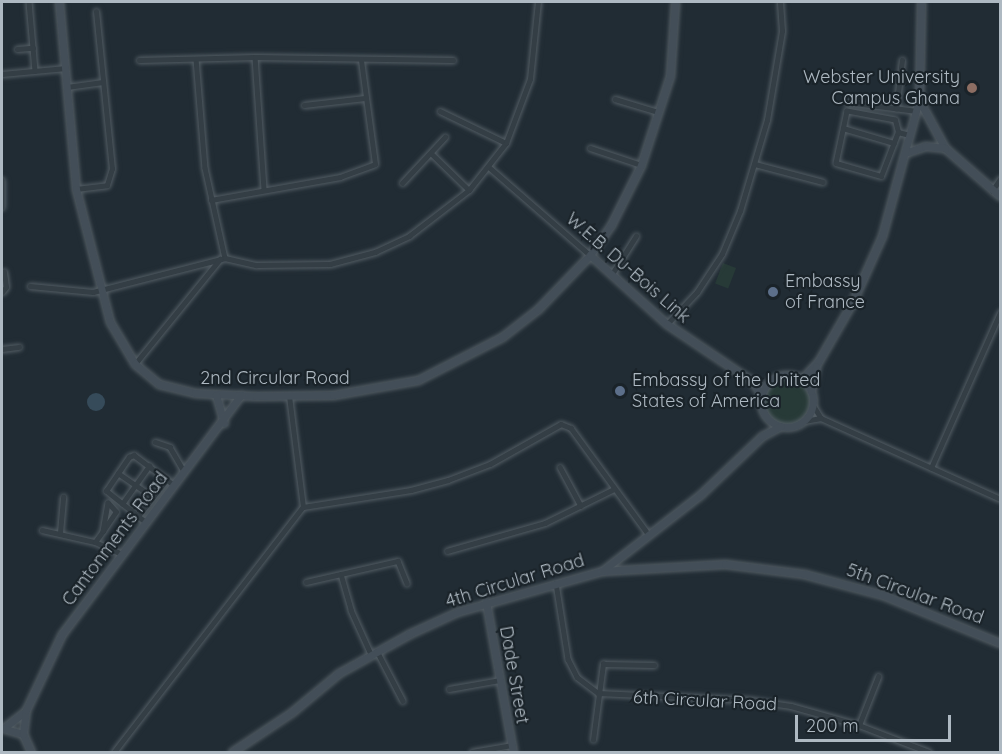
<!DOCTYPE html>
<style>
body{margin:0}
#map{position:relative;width:1002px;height:754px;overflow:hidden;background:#212c34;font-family:Quicksand,sans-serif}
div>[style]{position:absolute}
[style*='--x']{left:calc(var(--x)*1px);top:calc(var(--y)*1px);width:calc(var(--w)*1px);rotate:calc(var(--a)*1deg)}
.green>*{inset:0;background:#273a37;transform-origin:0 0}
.round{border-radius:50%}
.water>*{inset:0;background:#364b5a}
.roads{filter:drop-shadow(0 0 2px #525c63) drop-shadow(0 0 2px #525c63)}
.street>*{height:4.5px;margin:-2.25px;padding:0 2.25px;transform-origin:2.25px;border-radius:2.25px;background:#343e45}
.secondary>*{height:7px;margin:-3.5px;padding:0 3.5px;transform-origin:3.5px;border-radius:3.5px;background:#434e58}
.secondary>.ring{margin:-3.5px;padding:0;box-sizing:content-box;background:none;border:7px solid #434e58;border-radius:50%}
.dots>*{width:16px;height:16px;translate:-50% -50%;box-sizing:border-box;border:3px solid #1a2329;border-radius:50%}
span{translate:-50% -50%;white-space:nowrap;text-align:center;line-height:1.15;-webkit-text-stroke:4.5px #1a2329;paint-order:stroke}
.poi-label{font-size:18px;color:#aeb9c2}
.right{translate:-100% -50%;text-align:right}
.left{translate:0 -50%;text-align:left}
.street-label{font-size:18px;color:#aeb9c2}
.frame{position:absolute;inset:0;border:3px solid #aeb9c2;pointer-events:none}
.scale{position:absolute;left:795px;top:715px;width:156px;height:27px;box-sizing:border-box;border:3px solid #aeb9c2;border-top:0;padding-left:8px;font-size:18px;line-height:21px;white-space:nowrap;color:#aeb9c2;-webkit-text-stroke:4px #1a2329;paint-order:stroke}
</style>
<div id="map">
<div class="green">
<div style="left:723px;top:263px;width:14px;height:22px;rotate:21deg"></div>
<div class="round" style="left:764px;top:377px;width:48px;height:48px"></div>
</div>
<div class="water">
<div class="round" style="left:87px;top:393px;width:18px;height:18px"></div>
</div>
<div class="roads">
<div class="street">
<div style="--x:29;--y:2;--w:69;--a:85"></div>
<div style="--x:17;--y:49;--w:16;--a:-4"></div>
<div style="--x:255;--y:57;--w:133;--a:86.1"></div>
<div style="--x:196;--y:59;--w:109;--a:85.3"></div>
<div style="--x:205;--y:168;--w:92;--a:77.5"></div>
<div style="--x:139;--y:60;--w:116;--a:-1.5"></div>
<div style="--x:255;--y:57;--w:198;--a:0.9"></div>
<div style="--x:2;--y:74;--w:64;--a:-5.4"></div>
<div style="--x:67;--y:87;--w:34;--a:-8"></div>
<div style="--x:615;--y:99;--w:45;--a:16.8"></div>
<div style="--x:847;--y:102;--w:70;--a:7.4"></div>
<div style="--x:304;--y:105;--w:61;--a:-6.5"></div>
<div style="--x:896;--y:109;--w:49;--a:-83"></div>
<div style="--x:440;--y:111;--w:73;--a:25.9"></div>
<div style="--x:843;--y:128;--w:53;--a:16.4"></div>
<div style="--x:898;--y:132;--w:12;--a:-104"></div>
<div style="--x:895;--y:120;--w:49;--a:-169.4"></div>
<div style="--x:847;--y:111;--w:53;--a:101.9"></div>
<div style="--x:836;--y:163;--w:47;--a:16.1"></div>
<div style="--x:881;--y:176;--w:47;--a:-68.9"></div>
<div style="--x:898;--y:132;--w:12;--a:14"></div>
<div style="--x:590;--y:148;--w:54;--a:18.4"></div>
<div style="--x:431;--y:153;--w:53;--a:44.2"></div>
<div style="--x:755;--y:164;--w:70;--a:14.8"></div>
<div style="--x:490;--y:168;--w:133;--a:41"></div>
<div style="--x:2;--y:180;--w:27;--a:90"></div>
<div style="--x:402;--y:183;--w:63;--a:-46.9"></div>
<div style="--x:76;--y:189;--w:31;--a:-7"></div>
<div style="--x:107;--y:185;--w:17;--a:-73"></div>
<div style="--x:112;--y:169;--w:158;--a:-95.8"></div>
<div style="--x:992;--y:191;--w:14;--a:-56"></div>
<div style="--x:211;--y:200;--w:131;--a:-10.1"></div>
<div style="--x:340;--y:177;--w:37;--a:-20"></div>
<div style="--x:375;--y:164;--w:105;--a:-97.7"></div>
<div style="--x:612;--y:274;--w:45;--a:-57.7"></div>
<div style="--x:30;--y:286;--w:63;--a:5.4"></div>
<div style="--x:93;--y:292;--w:136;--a:-14.4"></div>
<div style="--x:225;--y:258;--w:32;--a:13"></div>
<div style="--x:256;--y:265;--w:74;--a:-0.8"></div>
<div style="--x:330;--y:264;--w:47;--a:-14.9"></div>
<div style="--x:375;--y:252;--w:38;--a:-25"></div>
<div style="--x:409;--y:236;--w:76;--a:-37.5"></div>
<div style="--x:469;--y:190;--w:60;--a:-51.8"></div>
<div style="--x:506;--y:143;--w:68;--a:-69.4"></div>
<div style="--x:530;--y:79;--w:77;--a:-84.1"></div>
<div style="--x:2;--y:292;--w:6;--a:-51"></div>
<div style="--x:6;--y:287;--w:15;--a:-98"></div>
<div style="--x:667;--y:324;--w:44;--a:-46.8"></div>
<div style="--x:697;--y:292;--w:45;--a:-56.7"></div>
<div style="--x:722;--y:254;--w:47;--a:-67.3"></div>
<div style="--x:740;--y:211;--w:95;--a:-73.5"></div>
<div style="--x:767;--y:120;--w:90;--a:-80.4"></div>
<div style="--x:782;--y:31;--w:29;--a:-94"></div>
<div style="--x:2;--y:349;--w:17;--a:-7"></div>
<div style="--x:135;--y:364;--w:135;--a:-51"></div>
<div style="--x:813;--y:405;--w:15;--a:58"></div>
<div style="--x:821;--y:418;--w:196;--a:24.3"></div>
<div style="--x:804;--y:421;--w:17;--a:-10"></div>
<div style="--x:155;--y:442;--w:16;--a:18"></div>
<div style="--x:170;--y:447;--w:28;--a:60"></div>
<div style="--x:560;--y:467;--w:44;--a:61.7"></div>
<div style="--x:931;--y:468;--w:170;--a:-66"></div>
<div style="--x:118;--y:473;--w:42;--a:34.4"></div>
<div style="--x:122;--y:504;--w:47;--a:-54.6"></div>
<div style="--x:303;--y:507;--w:109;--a:-8.9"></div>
<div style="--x:411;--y:490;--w:38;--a:-15"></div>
<div style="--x:448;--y:480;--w:45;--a:-20.9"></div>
<div style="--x:490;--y:464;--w:81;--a:-29.4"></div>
<div style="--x:561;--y:424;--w:11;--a:22"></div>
<div style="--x:571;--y:428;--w:132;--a:53.9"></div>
<div style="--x:138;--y:516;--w:47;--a:-51.9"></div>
<div style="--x:146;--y:523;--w:51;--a:-141.3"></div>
<div style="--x:106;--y:491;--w:41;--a:-55.9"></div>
<div style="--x:129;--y:457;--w:5;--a:-22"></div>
<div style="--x:134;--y:455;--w:50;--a:36.9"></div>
<div style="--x:42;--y:530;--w:54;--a:12.8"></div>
<div style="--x:95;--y:542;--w:30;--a:24"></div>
<div style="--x:60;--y:533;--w:36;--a:-85"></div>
<div style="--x:95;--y:542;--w:14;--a:-54"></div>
<div style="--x:103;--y:531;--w:23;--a:-56"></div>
<div style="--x:116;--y:512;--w:12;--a:-132"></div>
<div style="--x:108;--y:503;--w:28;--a:100"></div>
<div style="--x:447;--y:551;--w:102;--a:-15.9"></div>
<div style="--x:545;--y:523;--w:77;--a:-26.2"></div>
<div style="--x:341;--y:574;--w:37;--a:74"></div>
<div style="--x:351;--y:610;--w:48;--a:65.6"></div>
<div style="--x:306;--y:582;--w:94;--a:-12.9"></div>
<div style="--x:398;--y:561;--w:24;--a:68"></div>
<div style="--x:556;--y:583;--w:77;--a:81"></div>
<div style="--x:568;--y:659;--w:20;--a:63"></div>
<div style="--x:577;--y:677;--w:26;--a:37"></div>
<div style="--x:598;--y:693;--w:152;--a:2.6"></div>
<div style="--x:750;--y:700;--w:41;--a:8.3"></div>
<div style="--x:791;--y:706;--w:71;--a:15.6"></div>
<div style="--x:859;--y:725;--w:75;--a:21.1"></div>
<div style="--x:377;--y:651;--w:56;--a:62.5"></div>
<div style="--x:449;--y:689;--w:52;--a:-10"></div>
<div style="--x:859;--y:725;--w:52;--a:-68.4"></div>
<div style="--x:593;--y:740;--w:77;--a:-82.5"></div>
<div style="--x:603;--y:664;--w:51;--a:1.1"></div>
<div style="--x:114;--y:752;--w:309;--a:-52.4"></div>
<div style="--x:303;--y:507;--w:112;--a:-97.2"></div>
<div style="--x:472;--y:752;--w:41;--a:-9.9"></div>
</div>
<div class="secondary">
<div style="--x:59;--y:2;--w:188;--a:84.8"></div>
<div style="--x:76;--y:189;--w:137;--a:75.7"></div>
<div style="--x:110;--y:322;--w:49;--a:59.2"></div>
<div style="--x:135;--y:364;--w:31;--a:40"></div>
<div style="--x:159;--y:384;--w:37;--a:14"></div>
<div style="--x:195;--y:393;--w:61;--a:2.8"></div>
<div style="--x:256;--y:396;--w:77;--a:-0.7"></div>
<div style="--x:333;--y:395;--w:86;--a:-10"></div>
<div style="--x:418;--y:380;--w:94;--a:-27.1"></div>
<div style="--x:502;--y:337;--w:46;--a:-37.9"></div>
<div style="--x:538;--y:309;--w:75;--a:-46.1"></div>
<div style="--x:590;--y:255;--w:37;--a:-55"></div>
<div style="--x:611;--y:225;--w:67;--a:-63.4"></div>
<div style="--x:641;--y:165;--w:94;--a:-72"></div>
<div style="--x:670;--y:76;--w:74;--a:-86.1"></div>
<div style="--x:919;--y:100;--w:55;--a:61.6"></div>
<div style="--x:945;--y:148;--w:73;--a:41.1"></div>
<div style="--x:908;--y:152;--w:18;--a:-19"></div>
<div style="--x:925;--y:146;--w:20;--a:6"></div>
<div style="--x:590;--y:255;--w:103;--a:41.9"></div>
<div style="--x:667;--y:324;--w:104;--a:34"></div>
<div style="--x:753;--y:382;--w:17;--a:57"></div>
<div class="ring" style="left:761px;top:375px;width:45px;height:45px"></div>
<div style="--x:801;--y:380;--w:25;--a:-47"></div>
<div style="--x:818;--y:362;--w:68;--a:-60"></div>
<div style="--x:852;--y:303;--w:73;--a:-65.9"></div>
<div style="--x:882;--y:236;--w:141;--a:-74.8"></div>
<div style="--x:919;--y:100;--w:98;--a:-88.8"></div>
<div style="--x:811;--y:391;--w:25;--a:-78"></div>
<div style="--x:216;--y:395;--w:29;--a:74"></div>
<div style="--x:602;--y:571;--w:123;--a:-3.3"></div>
<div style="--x:725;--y:564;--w:80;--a:7.2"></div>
<div style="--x:804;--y:574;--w:82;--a:14.9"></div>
<div style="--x:883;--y:595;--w:126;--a:22.3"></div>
<div style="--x:486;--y:602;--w:152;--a:79.8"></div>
<div style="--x:5;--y:727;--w:24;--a:-38"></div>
<div style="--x:2;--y:728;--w:22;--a:16"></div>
<div style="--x:23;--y:734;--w:20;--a:66"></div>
<div style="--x:23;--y:734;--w:24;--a:-83"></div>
<div style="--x:26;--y:710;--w:84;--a:-64.7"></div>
<div style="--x:62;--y:634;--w:299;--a:-53.2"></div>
<div style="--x:232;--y:752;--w:72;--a:-33.7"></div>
<div style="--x:292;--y:712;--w:61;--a:-39.7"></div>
<div style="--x:339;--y:673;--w:80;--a:-29.1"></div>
<div style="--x:409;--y:634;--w:53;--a:-24.6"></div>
<div style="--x:457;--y:612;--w:151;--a:-15.8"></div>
<div style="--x:602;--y:571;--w:124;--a:-37.8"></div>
<div style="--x:700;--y:495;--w:86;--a:-43.6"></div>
<div style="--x:762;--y:436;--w:21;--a:-28"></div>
</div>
</div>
<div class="dots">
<div style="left:972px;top:88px;background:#8d6e63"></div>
<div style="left:773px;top:292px;background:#5c6f8a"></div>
<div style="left:620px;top:391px;background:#5c6f8a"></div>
</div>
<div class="poi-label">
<span class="right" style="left:960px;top:88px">Webster University<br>Campus Ghana</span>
<span class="left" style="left:785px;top:292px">Embassy<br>of France</span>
<span class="left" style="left:632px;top:391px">Embassy of the United<br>States of America</span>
</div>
<div class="street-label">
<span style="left:628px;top:268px;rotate:41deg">W.E.B. Du-Bois Link</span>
<span style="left:275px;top:378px">2nd Circular Road</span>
<span style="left:115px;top:539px;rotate:-53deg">Cantonments Road</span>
<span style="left:515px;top:581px;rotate:-17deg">4th Circular Road</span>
<span style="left:915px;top:594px;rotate:20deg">5th Circular Road</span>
<span style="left:514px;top:675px;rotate:80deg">Dade Street</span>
<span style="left:705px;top:701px;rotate:3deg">6th Circular Road</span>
</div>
<div class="frame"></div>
<div class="scale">200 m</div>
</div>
